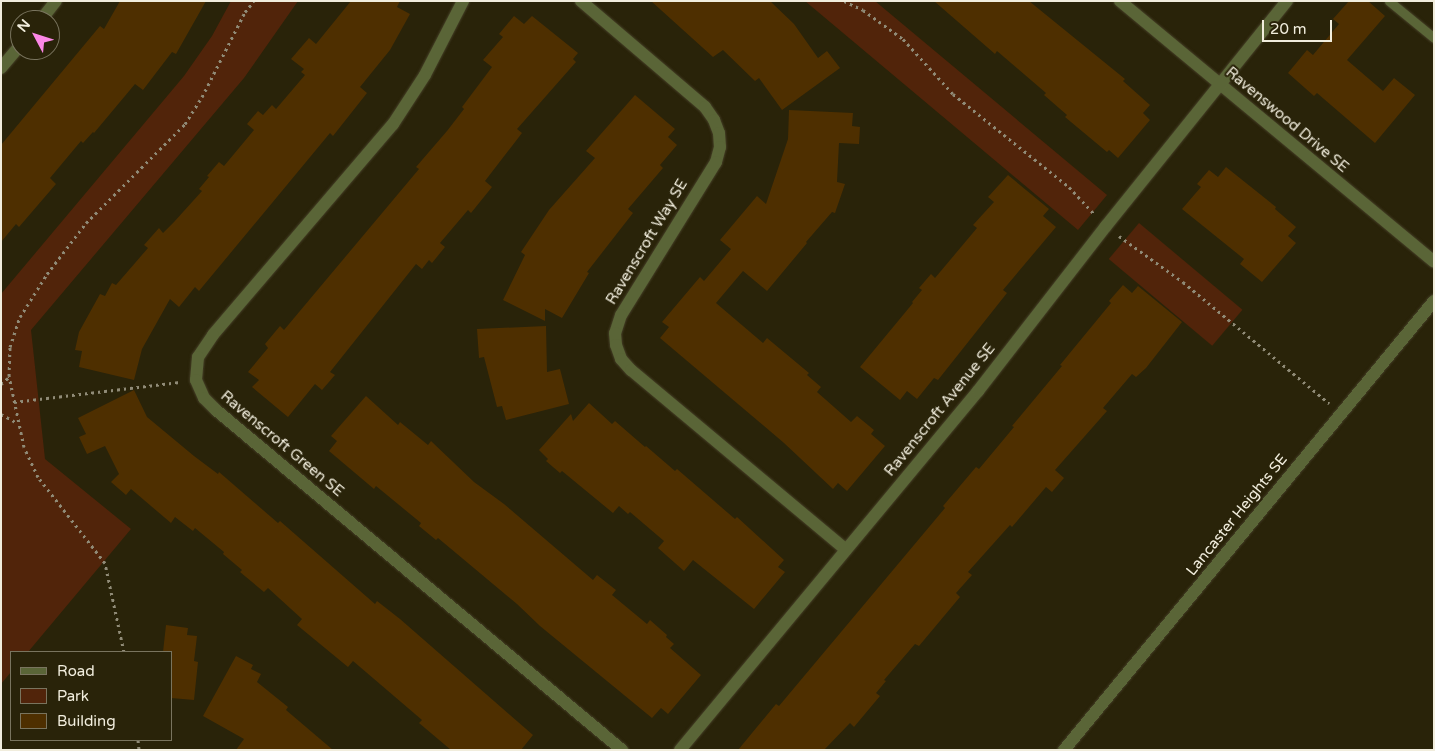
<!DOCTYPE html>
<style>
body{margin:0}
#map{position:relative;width:1435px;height:751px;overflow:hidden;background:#292309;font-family:"Varela Round",sans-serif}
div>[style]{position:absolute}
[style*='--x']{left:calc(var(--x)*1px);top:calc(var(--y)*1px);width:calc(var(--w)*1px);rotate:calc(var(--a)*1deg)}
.green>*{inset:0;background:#51240a;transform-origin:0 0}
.building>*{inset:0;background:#4e2f00}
.path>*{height:3px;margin-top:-1.5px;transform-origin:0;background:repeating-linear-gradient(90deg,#908b77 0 2.5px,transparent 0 6.5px)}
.roads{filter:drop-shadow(0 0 1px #453f27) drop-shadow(0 0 1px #453f27)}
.service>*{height:9px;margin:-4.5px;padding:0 4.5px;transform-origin:4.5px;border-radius:4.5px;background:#5a6537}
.minor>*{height:12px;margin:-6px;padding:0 6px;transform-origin:6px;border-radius:6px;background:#5a6537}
span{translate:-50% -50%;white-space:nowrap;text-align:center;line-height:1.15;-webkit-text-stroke:4px #292309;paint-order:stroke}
.street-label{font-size:15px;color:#f1eddd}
.frame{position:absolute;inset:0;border:2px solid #f1eddd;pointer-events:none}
.legend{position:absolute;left:10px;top:651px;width:162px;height:90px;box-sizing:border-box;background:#292309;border:1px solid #79745e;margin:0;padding:6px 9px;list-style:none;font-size:15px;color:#f1eddd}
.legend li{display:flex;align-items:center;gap:10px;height:25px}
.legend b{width:25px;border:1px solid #79745e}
.north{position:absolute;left:10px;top:10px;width:50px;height:50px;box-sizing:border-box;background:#292309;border:1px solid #79745e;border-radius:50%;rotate:310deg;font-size:14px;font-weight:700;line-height:20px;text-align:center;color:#f1eddd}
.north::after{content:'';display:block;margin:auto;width:18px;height:22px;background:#fb87e6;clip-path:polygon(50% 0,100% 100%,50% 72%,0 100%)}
.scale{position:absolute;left:1262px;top:20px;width:70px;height:22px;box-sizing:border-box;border:2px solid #f1eddd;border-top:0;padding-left:6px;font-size:15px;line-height:18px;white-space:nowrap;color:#f1eddd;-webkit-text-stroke:4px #292309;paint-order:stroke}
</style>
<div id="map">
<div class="green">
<div style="clip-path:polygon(231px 1px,298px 1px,244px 78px,31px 330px,45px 459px,131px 529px,28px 652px,11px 652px,11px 672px,1px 684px,1px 294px,184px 76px,212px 36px)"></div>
<div style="clip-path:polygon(805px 1px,875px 1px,1107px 195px,1078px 230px)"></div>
<div style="left:1139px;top:223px;width:135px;height:47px;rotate:40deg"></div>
</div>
<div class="building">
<div style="clip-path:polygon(120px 1px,206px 1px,176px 54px,172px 52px,143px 90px,135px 84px,94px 133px,93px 132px,83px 143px,81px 141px,50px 178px,56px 184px,19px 227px,16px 224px,1px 242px,1px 145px,100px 26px,104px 29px)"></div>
<div style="clip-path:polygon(351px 1px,400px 1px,397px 7px,410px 14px,390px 50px,360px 87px,367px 93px,333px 136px,330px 133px,199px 291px,195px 287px,179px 307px,170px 299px,142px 349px,134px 380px,79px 367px,82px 351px,75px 350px,79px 332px,100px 294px,105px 296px,112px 283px,116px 285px,148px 248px,144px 245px,159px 228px,163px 233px,174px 222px,202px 191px,199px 189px,209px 177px,207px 176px,219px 162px,224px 166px,254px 130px,247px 124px,258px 111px,263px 115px,272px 105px,276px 109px,305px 75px,301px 72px,304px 69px,291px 59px,309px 38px,316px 44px)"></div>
<div style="clip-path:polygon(651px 1px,770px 1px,794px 24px,818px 58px,827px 51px,840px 68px,782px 110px,759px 78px,755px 81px,723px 50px,713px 57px)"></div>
<div style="clip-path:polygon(934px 1px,1029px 1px,1125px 79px,1123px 81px,1150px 105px,1143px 113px,1150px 120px,1118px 158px,1109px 150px,1107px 152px,1065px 117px,1067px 115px,1044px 95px,1046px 93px,997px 51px,995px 54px)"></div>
<div style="clip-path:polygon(1349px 1px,1368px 1px,1385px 16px,1347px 60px,1383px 91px,1394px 78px,1415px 95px,1375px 143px,1317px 93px,1314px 96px,1288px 73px,1307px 50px,1313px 55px,1339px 24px,1333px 19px)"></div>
<div style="clip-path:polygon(514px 16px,524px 24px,532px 16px,578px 53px,573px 59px,576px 62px,517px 129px,522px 133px,485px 181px,492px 187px,471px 213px,468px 210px,440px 243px,445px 247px,432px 263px,429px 260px,422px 269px,416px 264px,330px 372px,335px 375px,322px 390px,315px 384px,288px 417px,252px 387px,259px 380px,248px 372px,268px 348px,265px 344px,280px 326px,284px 330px,419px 169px,416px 167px,447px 131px,464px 109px,462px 107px,492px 67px,483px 60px,503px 37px,499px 34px)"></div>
<div style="clip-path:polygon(635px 95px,675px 129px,668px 137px,677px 145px,660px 165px,663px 168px,628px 209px,633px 213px,587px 272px,589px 273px,562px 318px,545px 309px,545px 321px,503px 300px,525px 255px,521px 252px,549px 210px,595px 158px,586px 151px)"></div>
<div style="clip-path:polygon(789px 110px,853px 113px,852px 126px,860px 127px,859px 144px,839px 143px,837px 182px,845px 184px,835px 213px,832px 212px,806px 242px,807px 243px,767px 291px,743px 271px,716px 303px,763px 343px,767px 338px,809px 373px,807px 375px,821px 387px,817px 392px,851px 422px,857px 416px,874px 430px,871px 434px,885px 446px,847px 491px,838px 483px,833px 489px,784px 443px,660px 338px,669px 327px,662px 322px,700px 277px,704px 281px,731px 249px,720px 240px,757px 196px,766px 204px,788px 139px)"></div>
<div style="clip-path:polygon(1226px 167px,1276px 207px,1275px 209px,1296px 227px,1288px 236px,1296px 243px,1262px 282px,1240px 264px,1244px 259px,1182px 209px,1201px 187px,1197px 184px,1209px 170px,1218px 177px)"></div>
<div style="clip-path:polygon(1008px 175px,1049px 209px,1043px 216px,1056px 227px,1003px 290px,1007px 293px,938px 380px,934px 378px,917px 399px,907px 391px,900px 400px,860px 367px,913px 303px,912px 302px,922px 290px,919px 288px,931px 274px,935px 278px,977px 228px,973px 225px,994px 202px,988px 197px)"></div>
<div style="clip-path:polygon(1123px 285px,1132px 293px,1138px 286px,1182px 322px,1146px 368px,1136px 377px,1132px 374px,1103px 408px,1107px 411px,1055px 470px,1064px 478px,1052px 492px,1046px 487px,1012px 527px,1010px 525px,968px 572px,972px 575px,956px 593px,960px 597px,919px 646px,915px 644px,884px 680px,886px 681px,876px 693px,880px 696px,854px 727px,850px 723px,824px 750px,738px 750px,776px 704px,779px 706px,945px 508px,943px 506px,976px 467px,979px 469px,1014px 427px,1012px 426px,1062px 366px,1060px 365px,1111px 303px,1109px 301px)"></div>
<div style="clip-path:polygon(546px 326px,547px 372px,560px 369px,569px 404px,506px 420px,502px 406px,497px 407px,484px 357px,479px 358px,477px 329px)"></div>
<div style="clip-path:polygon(134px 390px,147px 417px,194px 456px,218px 474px,219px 472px,278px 523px,280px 521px,375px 604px,377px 601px,400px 619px,533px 735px,521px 750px,451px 750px,419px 723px,422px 720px,353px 661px,348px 667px,297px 625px,302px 619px,268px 588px,264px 592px,240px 572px,242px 570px,223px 554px,224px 552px,195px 528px,193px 531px,175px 517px,171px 523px,131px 489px,126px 495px,111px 482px,119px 474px,105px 446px,87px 454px,79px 437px,86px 434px,78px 418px)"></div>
<div style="clip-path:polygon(366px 396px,398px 425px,400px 422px,428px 445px,431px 441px,474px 482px,504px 504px,593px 580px,597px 575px,616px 590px,612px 595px,647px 624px,650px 620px,667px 635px,666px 637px,674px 644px,670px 648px,701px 675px,668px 714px,661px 708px,652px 718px,540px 626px,517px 604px,438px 538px,436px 540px,419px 526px,421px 523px,376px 486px,374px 489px,329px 451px,337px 441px,331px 436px)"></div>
<div style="clip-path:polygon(589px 403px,612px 424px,615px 421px,645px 447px,646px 446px,675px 471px,677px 469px,735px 519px,737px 517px,784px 560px,778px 567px,785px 572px,754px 609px,693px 560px,684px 571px,658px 548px,664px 541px,630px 512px,628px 514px,619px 506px,613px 513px,562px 471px,560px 473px,546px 461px,548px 459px,539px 450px,571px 414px,573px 421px)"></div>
<div style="clip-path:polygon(166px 625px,188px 628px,187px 635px,197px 636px,194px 661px,198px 662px,194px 700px,171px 698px,171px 652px,163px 652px)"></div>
<div style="clip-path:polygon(236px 656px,253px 665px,251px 669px,261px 674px,257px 682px,288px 707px,286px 710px,333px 750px,236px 750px,244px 739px,203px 716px)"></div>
</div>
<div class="path">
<div style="--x:844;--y:1;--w:21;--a:25"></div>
<div style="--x:863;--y:10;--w:49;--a:35.9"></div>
<div style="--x:903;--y:39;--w:74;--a:47.7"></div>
<div style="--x:953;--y:94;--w:149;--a:38.7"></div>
<div style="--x:1069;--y:187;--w:37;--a:47"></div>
<div style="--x:1119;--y:236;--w:79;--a:35.7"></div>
<div style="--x:1183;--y:282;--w:190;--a:39.7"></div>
<div style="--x:1;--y:384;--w:11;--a:-41"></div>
<div style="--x:14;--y:402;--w:167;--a:-6.9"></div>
<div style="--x:1;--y:414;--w:18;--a:29"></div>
<div style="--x:124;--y:652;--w:91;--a:-102.1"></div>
<div style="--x:105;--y:563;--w:109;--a:-127.9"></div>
<div style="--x:38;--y:477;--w:33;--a:-115"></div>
<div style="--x:24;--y:447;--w:73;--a:-101.9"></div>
<div style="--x:9;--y:376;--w:29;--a:-88"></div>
<div style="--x:10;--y:347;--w:32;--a:-72"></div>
<div style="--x:20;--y:317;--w:51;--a:-57.9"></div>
<div style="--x:47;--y:274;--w:64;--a:-52.6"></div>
<div style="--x:86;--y:223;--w:140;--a:-45"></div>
<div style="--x:185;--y:124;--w:32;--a:-58"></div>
<div style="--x:202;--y:97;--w:95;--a:-63.2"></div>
<div style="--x:245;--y:12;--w:14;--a:-51"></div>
<div style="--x:138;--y:740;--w:10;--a:84"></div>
</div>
<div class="roads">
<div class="service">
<div style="--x:1389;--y:1;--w:58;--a:39.4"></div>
</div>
<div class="minor">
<div style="--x:463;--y:1;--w:83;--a:117.2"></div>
<div style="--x:425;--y:75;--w:59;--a:123.1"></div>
<div style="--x:393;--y:124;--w:277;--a:130.5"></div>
<div style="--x:213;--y:335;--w:27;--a:124"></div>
<div style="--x:198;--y:357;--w:23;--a:95"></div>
<div style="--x:196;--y:380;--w:20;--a:66"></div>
<div style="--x:204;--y:398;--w:17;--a:45"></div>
<div style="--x:216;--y:410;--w:530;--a:39.94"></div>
<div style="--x:581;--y:1;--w:163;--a:40.5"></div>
<div style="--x:705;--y:107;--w:16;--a:55"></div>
<div style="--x:714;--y:120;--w:14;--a:69"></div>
<div style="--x:719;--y:133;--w:14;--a:86"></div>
<div style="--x:720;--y:147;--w:16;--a:105"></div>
<div style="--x:716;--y:162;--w:180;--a:121.8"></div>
<div style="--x:621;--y:315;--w:19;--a:108"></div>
<div style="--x:615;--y:333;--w:12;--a:85"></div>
<div style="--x:616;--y:345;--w:15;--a:70"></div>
<div style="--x:621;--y:359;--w:15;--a:48"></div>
<div style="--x:631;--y:370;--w:280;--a:39.9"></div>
<div style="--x:1120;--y:1;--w:408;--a:39.7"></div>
<div style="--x:41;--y:20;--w:24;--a:-52"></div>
<div style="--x:1;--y:68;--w:30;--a:-50"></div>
<div style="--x:680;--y:750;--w:467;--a:-50.3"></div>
<div style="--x:978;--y:391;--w:209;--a:-52.2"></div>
<div style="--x:1106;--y:226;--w:289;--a:-51.2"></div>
<div style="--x:1064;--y:750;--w:582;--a:-50.51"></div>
</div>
</div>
<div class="street-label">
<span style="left:1287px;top:120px;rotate:40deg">Ravenswood Drive SE</span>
<span style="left:647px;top:242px;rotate:-59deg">Ravenscroft Way SE</span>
<span style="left:940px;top:410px;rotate:-51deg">Ravenscroft Avenue SE</span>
<span style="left:282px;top:444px;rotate:40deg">Ravenscroft Green SE</span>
<span style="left:1237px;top:515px;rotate:-51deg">Lancaster Heights SE</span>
</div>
<div class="frame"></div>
<ul class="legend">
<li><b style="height:6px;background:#5a6537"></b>Road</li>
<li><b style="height:14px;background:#51240a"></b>Park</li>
<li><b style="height:14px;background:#4e2f00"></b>Building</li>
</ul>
<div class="north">N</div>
<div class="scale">20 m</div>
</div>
